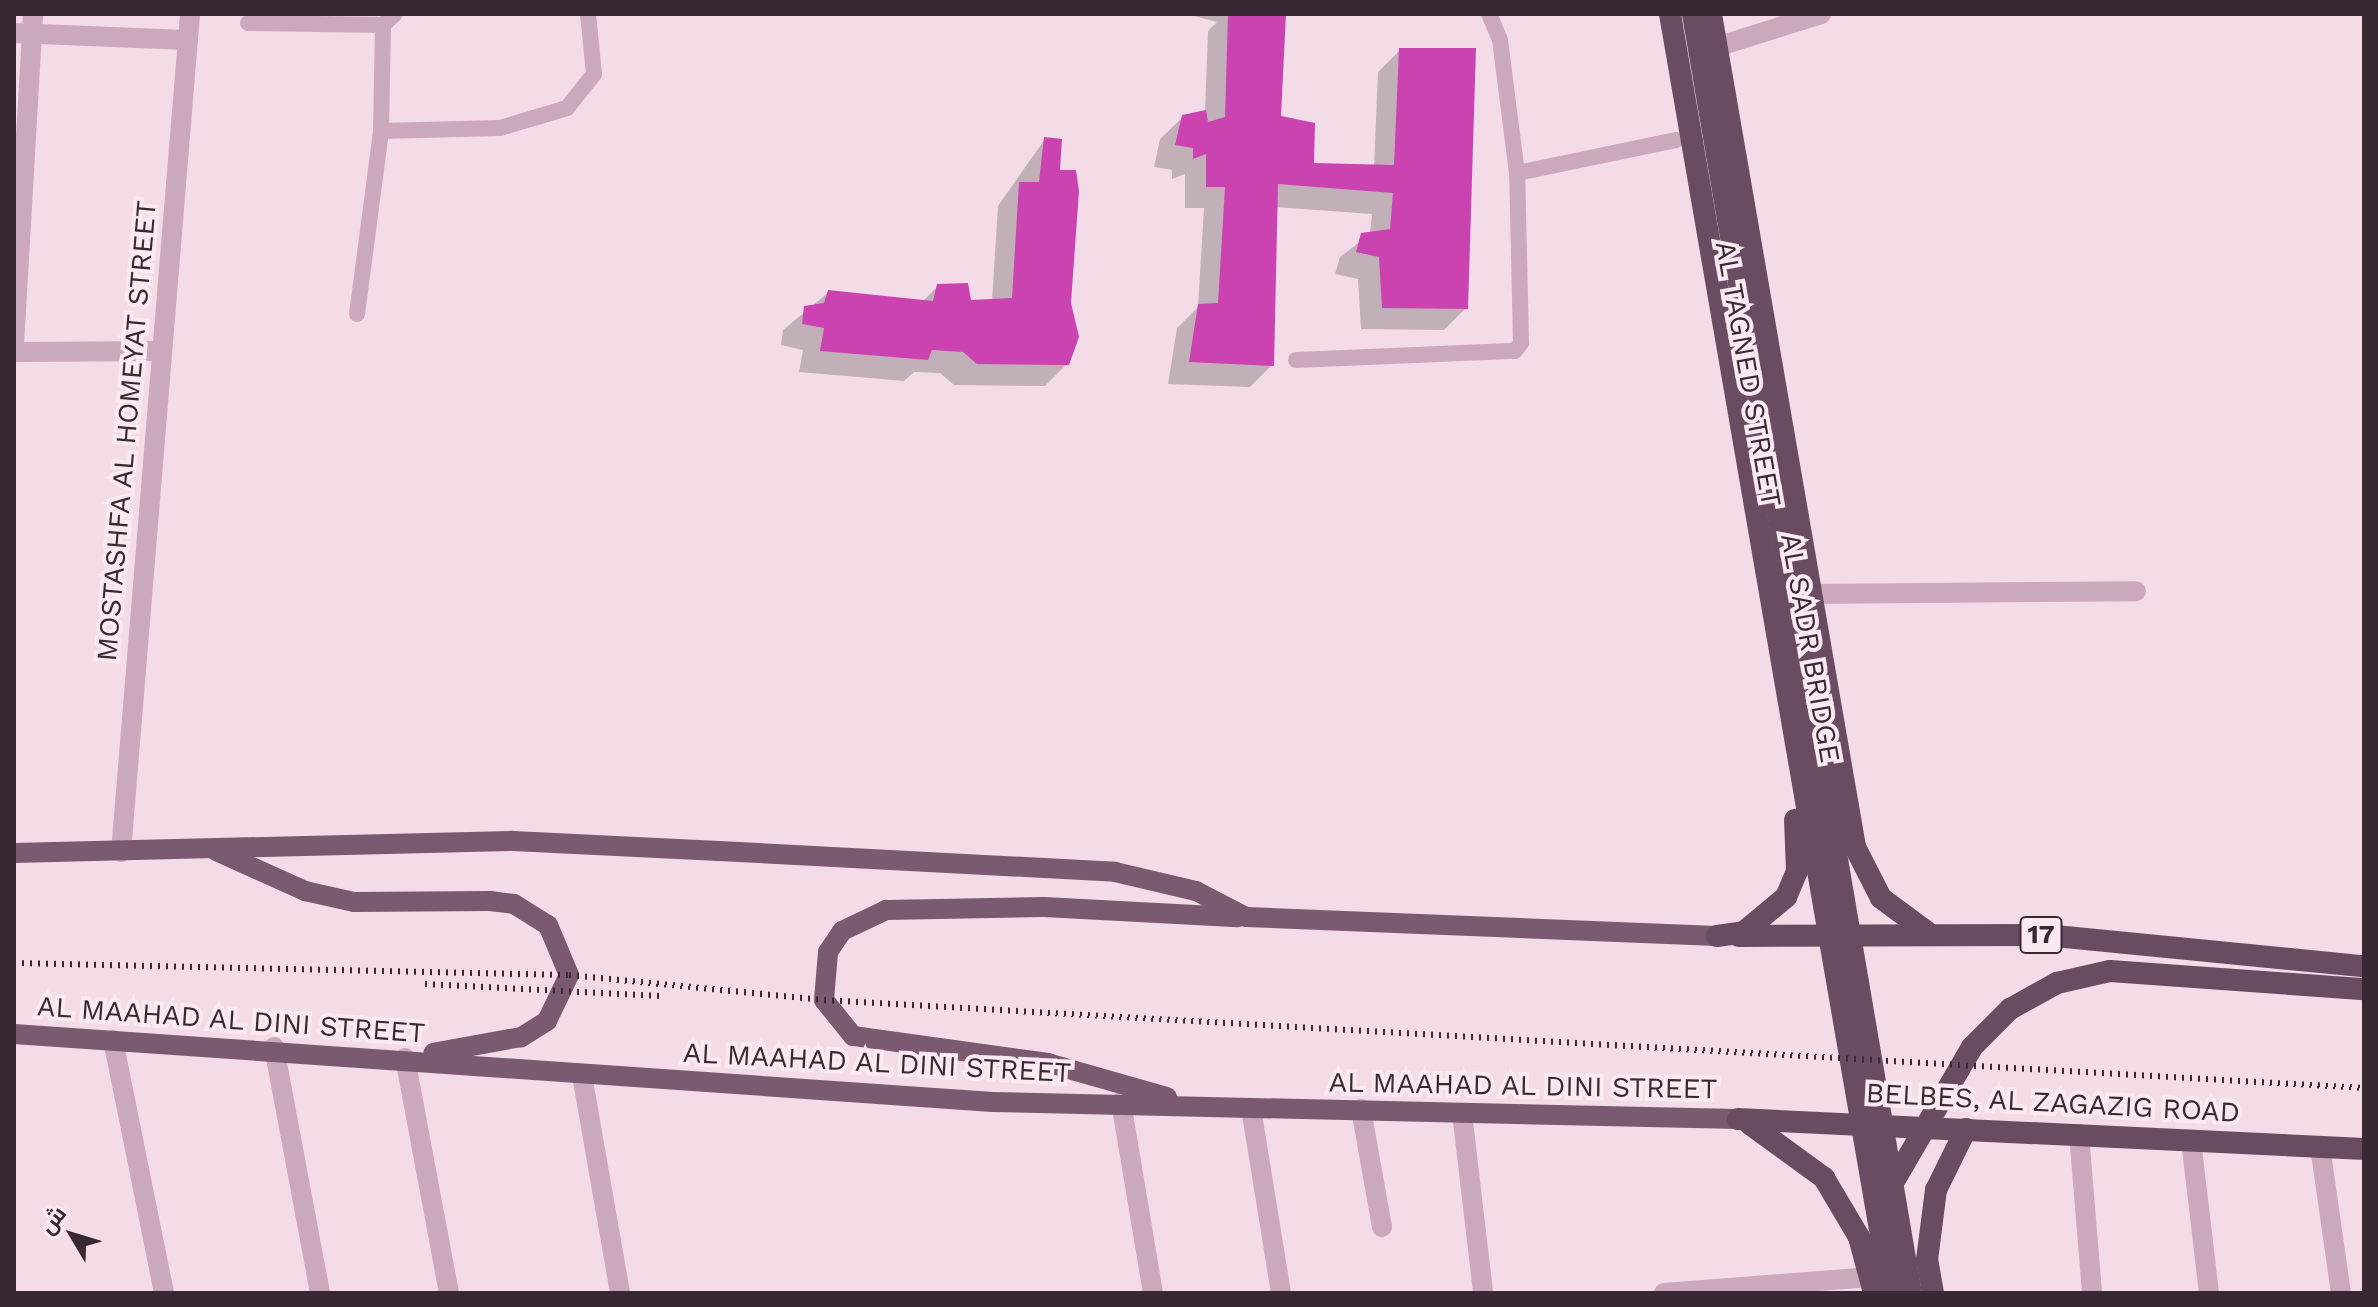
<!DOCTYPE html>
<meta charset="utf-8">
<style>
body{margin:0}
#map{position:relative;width:2378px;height:1307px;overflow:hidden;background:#f3dce8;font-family:"Work Sans",Cairo,sans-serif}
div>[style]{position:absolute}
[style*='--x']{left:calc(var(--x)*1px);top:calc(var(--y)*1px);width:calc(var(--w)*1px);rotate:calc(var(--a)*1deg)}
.shadow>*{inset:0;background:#0003}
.building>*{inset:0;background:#ca43b1}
.service>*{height:16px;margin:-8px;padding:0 8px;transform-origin:8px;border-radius:8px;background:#cca8bd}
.minor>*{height:20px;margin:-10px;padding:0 10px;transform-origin:10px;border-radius:10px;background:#cca8bd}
.primary>*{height:20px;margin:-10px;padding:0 10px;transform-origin:10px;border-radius:10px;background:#7a5971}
.trunk>*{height:22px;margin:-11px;padding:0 11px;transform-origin:11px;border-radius:11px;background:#6a4c62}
.rail>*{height:6px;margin-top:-3px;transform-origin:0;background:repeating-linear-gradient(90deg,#382834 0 2px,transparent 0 8px)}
span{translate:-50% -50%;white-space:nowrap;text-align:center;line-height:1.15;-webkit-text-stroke:8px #fae9f2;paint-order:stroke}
.shield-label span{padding:2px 6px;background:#fae9f2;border:2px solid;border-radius:6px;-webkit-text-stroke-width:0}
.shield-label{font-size:26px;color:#382834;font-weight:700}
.street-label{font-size:28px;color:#382834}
.frame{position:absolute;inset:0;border:16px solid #382834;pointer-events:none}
.north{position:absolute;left:32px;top:1195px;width:80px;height:80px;-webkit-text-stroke:6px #fae9f2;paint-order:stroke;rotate:308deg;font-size:22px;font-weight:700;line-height:32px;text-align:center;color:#382834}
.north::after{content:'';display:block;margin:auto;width:28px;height:36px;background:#382834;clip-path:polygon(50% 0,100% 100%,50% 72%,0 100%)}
</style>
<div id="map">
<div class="shadow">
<div style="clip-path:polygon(1186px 14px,1282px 14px,1279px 117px,1312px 165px,1374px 167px,1378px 72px,1400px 50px,1466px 308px,1444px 330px,1361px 329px,1358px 279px,1335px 274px,1340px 257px,1370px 234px,1372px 214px,1275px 207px,1272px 365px,1250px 387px,1168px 384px,1177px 328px,1198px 307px,1204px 208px,1185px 208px,1185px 174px,1172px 179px,1172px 170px,1154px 167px,1160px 139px,1183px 117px,1205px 112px,1208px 31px,1217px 22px)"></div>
<div style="clip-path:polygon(1045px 139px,1058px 172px,1067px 364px,1045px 386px,954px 385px,940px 373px,914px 372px,904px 381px,799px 372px,803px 350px,781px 345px,783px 330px,829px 292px,922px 302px,938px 286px,969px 303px,992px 301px,998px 206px)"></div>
</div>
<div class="building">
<div style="clip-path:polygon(1228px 14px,1286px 14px,1281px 116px,1315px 123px,1314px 163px,1394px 165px,1399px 48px,1476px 48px,1468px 309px,1382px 308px,1379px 257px,1356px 252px,1361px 233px,1390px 229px,1393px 193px,1278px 184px,1274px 366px,1189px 362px,1198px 304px,1218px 303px,1225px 187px,1206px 187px,1206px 154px,1193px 159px,1193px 148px,1175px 145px,1182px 115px,1206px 110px,1208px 122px,1225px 117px)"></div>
<div style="clip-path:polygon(1044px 137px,1062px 139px,1060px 170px,1076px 170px,1079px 191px,1071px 303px,1079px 337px,1069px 365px,977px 364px,963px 352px,932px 350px,928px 360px,820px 351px,824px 328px,802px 324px,804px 306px,824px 303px,828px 290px,933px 301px,937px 284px,968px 283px,971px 300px,1012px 298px,1019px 182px,1039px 182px)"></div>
</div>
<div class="service">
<div style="--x:1489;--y:14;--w:28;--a:67"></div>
<div style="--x:1500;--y:40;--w:134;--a:82.7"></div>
<div style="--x:1517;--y:173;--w:163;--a:-11.7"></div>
<div style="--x:248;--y:23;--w:135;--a:0.8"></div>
<div style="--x:383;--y:25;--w:16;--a:-43"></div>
<div style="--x:381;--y:131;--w:119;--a:-1.4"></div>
<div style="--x:500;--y:128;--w:70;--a:-16.6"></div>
<div style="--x:567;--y:108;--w:43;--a:-51.5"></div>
<div style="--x:594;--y:74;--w:60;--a:-95.7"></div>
<div style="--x:357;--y:314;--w:185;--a:-82.5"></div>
<div style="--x:381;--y:131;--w:106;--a:-88.9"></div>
<div style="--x:1296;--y:360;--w:219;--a:-2.4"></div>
<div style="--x:1515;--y:351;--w:10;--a:-53"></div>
<div style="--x:1521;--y:343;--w:170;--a:-91.3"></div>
</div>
<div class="minor">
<div style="--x:14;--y:33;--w:174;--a:2.3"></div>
<div style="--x:1716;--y:47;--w:110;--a:-17.4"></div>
<div style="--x:14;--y:345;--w:332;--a:-86.7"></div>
<div style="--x:14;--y:352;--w:148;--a:-0.4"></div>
<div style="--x:1811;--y:594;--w:325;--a:-0.5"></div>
<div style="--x:121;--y:852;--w:841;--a:-85.29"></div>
<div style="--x:113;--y:1040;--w:258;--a:78.6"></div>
<div style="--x:274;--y:1047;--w:250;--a:79.4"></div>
<div style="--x:405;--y:1058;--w:239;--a:79.4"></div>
<div style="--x:582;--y:1075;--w:221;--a:80.1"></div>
<div style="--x:1121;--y:1102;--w:194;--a:80.5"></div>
<div style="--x:1251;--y:1108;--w:187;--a:80.8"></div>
<div style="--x:1361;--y:1109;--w:120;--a:79.9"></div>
<div style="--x:1462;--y:1113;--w:181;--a:83.3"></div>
<div style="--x:2079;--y:1134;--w:160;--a:85.3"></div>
<div style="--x:2191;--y:1140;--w:154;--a:83.3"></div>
<div style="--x:2320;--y:1146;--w:148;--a:81.9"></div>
<div style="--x:1664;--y:1293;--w:208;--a:-4.4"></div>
</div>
<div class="primary">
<div style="--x:216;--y:851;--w:98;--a:24.2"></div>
<div style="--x:305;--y:891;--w:50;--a:12.7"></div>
<div style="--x:354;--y:902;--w:136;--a:-0.4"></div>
<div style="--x:490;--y:901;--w:24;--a:7"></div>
<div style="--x:514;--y:904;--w:40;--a:32"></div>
<div style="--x:548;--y:925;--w:54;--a:67.2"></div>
<div style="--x:569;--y:975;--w:51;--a:115.6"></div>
<div style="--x:547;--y:1021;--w:31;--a:148"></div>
<div style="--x:521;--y:1037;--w:89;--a:169.7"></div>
<div style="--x:14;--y:853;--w:499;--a:-1.4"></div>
<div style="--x:513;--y:841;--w:206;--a:2.8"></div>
<div style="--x:719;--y:851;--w:397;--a:3"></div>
<div style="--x:1115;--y:872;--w:83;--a:13.2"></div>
<div style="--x:1196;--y:891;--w:56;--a:27.5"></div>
<div style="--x:1246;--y:917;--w:471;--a:2.3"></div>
<div style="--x:14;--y:1034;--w:981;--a:3.97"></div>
<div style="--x:993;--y:1102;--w:745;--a:1.31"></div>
<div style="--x:1167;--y:1097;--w:124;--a:-164.1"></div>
<div style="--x:1048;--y:1063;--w:197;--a:-172.1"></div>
<div style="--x:853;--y:1036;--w:46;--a:-128.9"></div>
<div style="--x:824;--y:1000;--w:48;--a:-85.2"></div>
<div style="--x:828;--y:952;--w:25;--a:-56"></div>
<div style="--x:842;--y:931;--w:49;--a:-25.5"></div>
<div style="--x:886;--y:910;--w:158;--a:-1.1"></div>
<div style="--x:1044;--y:907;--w:194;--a:3"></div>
</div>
<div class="trunk">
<div style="--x:1670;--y:14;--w:1298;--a:80.2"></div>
<div style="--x:1693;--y:14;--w:1297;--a:80.33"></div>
<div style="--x:1711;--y:14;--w:845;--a:80.19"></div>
<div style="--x:1855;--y:847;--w:57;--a:63"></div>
<div style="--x:1881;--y:898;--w:57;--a:36.5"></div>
<div style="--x:1717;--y:936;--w:27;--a:-8"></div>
<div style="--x:1744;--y:932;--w:55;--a:-39.8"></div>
<div style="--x:1786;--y:897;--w:28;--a:-67"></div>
<div style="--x:1797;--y:871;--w:51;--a:-92.2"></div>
<div style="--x:1739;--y:936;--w:306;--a:-0.2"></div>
<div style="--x:2045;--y:935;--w:321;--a:5.6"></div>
<div style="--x:1738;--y:1119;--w:627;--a:2.74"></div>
<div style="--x:1750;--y:1124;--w:92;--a:36.1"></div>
<div style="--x:1824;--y:1178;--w:69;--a:59.3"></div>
<div style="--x:1859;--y:1237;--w:58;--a:75"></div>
<div style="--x:1890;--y:1188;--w:163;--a:-59.8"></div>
<div style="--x:1972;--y:1047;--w:54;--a:-45"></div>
<div style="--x:2010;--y:1009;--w:54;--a:-29"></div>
<div style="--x:2057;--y:983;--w:54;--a:-12.8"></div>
<div style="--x:2110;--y:971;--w:255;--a:4.1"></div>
<div style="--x:1933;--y:1293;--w:34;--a:-100"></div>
<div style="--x:1927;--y:1260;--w:71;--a:-82.7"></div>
<div style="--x:1936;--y:1190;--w:68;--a:-63.8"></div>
</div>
<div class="rail">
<div style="--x:14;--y:963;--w:555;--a:1.24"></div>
<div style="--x:569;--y:975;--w:256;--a:5.6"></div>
<div style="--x:824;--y:1000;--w:1543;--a:3.27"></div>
<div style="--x:425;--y:984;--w:240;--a:2.9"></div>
</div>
<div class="shield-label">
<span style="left:2041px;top:935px">17</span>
</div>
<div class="street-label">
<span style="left:1748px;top:374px;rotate:80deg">AL TAGNED STREET</span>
<span style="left:127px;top:431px;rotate:-85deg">MOSTASHFA AL HOMEYAT STREET</span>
<span style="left:1810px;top:648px;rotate:80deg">AL SADR BRIDGE</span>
<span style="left:231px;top:1020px;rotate:4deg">AL MAAHAD AL DINI STREET</span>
<span style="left:877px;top:1063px;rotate:3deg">AL MAAHAD AL DINI STREET</span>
<span style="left:1523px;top:1086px;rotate:1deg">AL MAAHAD AL DINI STREET</span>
<span style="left:2053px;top:1103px;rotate:3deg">BELBES, AL ZAGAZIG ROAD</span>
</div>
<div class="frame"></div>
<div class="north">ش</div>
</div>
